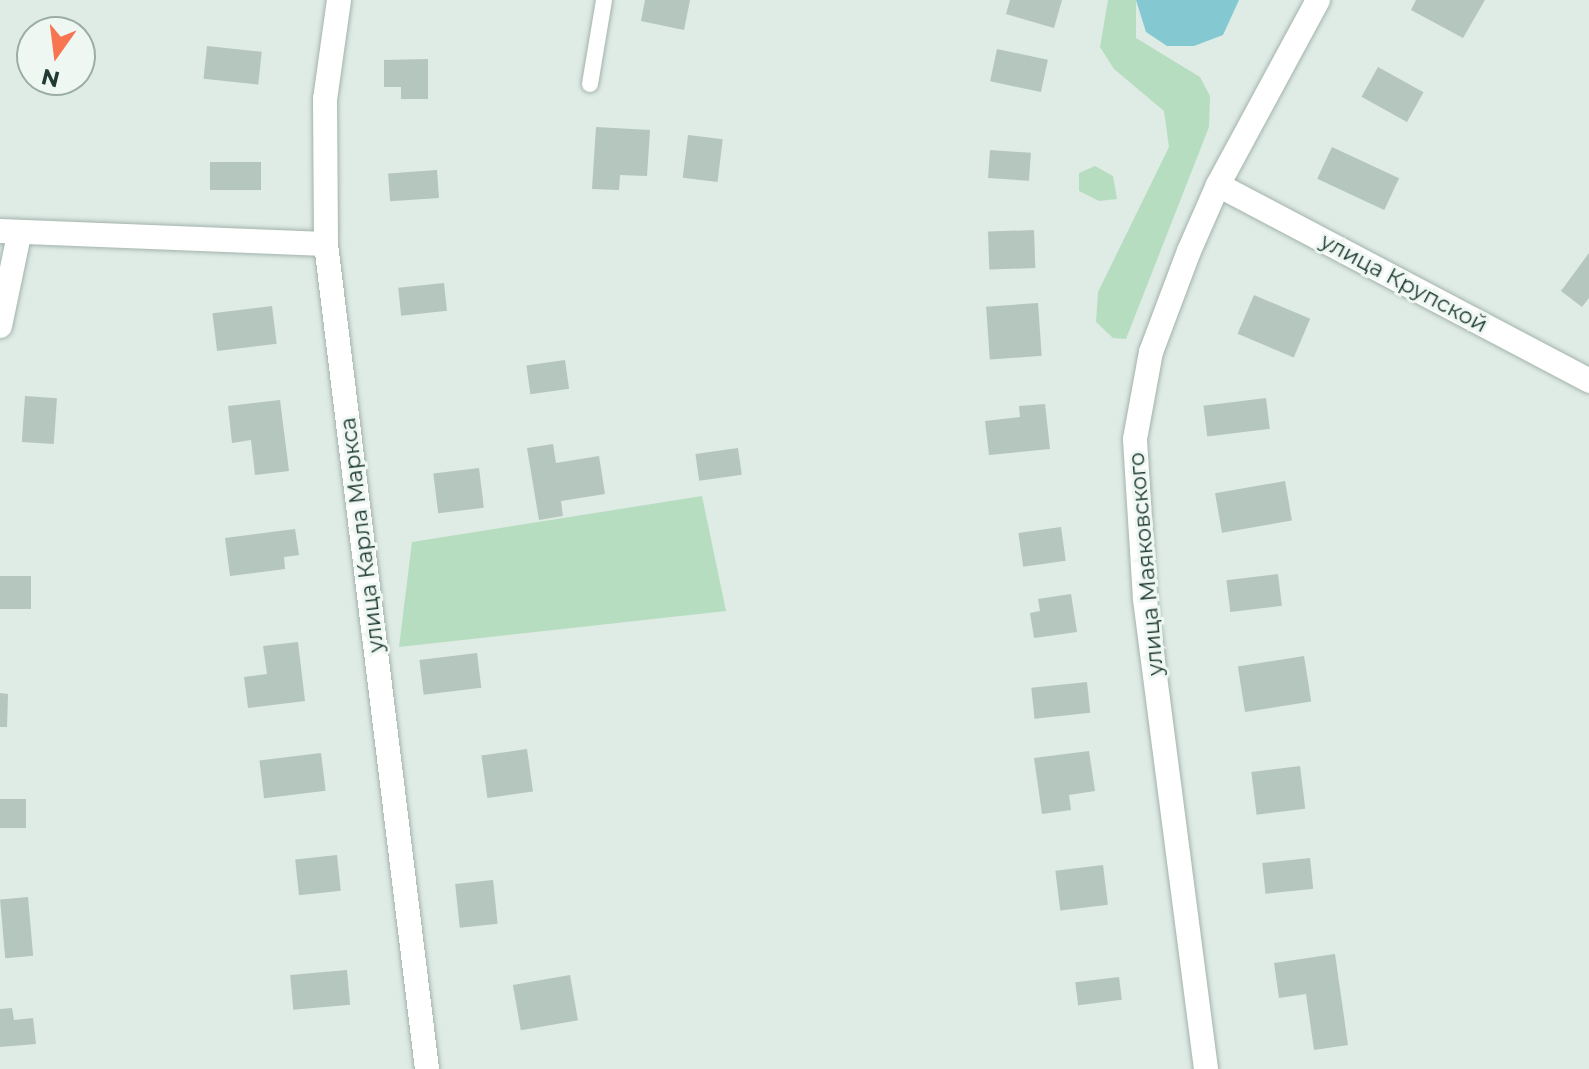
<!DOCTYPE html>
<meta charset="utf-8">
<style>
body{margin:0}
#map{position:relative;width:1589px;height:1069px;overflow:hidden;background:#dfebe5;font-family:Montserrat,sans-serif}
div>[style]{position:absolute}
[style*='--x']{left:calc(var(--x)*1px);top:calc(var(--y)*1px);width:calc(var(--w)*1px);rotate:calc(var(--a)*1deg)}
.green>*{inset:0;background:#b7ddc0}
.water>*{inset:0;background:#84c9d2}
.building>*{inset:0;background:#b4c6be;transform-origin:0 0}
.roads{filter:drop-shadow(0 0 2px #a2b3ac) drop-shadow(0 0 2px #a2b3ac)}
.service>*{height:16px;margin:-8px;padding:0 8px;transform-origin:8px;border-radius:8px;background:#fff}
.minor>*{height:24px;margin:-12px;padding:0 12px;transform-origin:12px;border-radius:12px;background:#fff}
.tertiary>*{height:24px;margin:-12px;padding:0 12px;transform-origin:12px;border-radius:12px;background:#fff}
span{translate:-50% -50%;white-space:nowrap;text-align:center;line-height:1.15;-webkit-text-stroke:6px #eff7f3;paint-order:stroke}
.street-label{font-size:22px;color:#203b33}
.north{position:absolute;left:16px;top:16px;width:80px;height:80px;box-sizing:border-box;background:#eff7f3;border:2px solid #9caca6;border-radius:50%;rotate:194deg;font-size:22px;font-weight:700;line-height:32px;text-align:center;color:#203b33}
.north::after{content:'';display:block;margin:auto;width:28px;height:36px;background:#f77551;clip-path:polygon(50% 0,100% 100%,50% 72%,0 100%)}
</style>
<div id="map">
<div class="green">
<div style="clip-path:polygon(1108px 0,1136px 0,1136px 38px,1200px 77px,1210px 96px,1209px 127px,1126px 339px,1113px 338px,1096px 322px,1098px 292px,1169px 147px,1164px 111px,1114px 69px,1100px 47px)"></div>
<div style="clip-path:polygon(1095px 166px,1113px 176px,1117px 199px,1099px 201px,1079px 191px,1079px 173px)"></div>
<div style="clip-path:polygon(702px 496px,726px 611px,399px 647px,412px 542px)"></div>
</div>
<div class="water">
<div style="clip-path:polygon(1136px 0,1239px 0,1223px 35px,1194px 46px,1167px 46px,1146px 32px)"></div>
</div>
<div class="building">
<div style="clip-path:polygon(645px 0,690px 0,684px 30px,641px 21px)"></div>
<div style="clip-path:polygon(1010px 0,1062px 0,1054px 28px,1006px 14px)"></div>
<div style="clip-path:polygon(1416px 0,1485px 0,1463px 38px,1411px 10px)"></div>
<div style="left:207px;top:46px;width:55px;height:33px;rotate:6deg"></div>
<div style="left:997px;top:49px;width:52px;height:33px;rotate:12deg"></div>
<div style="clip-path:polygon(428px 59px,428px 99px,401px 99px,401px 87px,384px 87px,384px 60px)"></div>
<div style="left:1378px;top:67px;width:52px;height:34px;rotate:29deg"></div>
<div style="clip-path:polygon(596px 127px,650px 130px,647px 176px,620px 175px,619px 190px,592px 189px)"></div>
<div style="left:688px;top:135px;width:35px;height:43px;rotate:7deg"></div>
<div style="left:1332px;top:147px;width:74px;height:35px;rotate:25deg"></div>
<div style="left:990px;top:150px;width:41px;height:28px;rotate:4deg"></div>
<div style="left:210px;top:162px;width:51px;height:28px"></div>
<div style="left:437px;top:170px;width:28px;height:49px;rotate:86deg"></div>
<div style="left:1034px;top:230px;width:38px;height:46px;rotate:88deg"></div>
<div style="clip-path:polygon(1589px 253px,1589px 298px,1582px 307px,1561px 291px)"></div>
<div style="left:444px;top:283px;width:28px;height:46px;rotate:84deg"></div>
<div style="left:1254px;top:295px;width:61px;height:42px;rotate:23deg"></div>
<div style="left:1038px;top:303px;width:53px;height:52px;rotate:86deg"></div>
<div style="left:272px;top:306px;width:38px;height:60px;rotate:83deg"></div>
<div style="left:565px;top:360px;width:29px;height:39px;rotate:82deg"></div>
<div style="left:25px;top:396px;width:32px;height:46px;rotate:4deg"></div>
<div style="left:1266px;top:398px;width:31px;height:63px;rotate:83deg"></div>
<div style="clip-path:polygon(280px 400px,289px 471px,255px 475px,251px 440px,232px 443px,228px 406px)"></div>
<div style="clip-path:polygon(1045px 404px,1050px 449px,989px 455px,985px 421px,1020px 417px,1019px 406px)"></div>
<div style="clip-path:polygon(553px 444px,556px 463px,599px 456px,605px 494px,561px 501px,563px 516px,539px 520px,527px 448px)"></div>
<div style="left:738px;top:448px;width:27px;height:43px;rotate:82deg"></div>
<div style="left:479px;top:468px;width:40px;height:46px;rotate:83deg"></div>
<div style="left:1285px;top:481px;width:40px;height:71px;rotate:80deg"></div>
<div style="left:1061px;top:527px;width:34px;height:43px;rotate:82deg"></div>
<div style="clip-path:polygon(295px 529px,299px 555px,284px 557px,285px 569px,230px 576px,225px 538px)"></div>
<div style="left:1278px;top:574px;width:32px;height:52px;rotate:83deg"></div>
<div style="left:31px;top:576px;width:33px;height:31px;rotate:90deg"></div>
<div style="clip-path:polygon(1071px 594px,1077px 632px,1034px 638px,1030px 613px,1040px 611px,1038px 599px)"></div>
<div style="clip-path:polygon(298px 642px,305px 701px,248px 708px,244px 677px,267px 674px,263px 646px)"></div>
<div style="left:477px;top:653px;width:35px;height:58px;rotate:83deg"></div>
<div style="left:1304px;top:656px;width:46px;height:67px;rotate:81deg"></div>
<div style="left:1087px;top:682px;width:31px;height:56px;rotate:84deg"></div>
<div style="clip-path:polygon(0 693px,8px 694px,7px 727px,0 727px)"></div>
<div style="left:527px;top:749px;width:43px;height:46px;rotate:82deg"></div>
<div style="clip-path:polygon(1089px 751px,1095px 791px,1069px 795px,1071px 810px,1042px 814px,1034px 758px)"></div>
<div style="left:321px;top:753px;width:38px;height:62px;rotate:83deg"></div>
<div style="left:1300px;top:766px;width:43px;height:49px;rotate:83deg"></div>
<div style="left:0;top:799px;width:26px;height:29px"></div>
<div style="left:337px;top:855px;width:36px;height:42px;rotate:84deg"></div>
<div style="left:1310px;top:858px;width:31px;height:48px;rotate:84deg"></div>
<div style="left:1103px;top:865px;width:40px;height:48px;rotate:83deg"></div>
<div style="left:493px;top:880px;width:44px;height:38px;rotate:84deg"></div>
<div style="left:28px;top:897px;width:59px;height:28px;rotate:85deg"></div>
<div style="clip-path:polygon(1335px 954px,1348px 1045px,1314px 1050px,1306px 994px,1279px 998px,1274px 963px)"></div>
<div style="left:347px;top:970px;width:35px;height:57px;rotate:85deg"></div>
<div style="left:570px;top:975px;width:46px;height:58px;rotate:80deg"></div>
<div style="left:1119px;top:977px;width:23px;height:44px;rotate:83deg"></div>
<div style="clip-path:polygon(12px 1008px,14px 1020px,33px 1018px,36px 1044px,0 1047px,0 1009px)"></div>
</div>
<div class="roads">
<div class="service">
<div style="--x:590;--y:84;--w:85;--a:-80.5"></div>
</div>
<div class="minor">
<div style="--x:339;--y:0;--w:100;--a:98"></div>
<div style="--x:325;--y:99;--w:145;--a:89.6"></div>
<div style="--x:326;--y:244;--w:831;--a:83.02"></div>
<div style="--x:1218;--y:185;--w:420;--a:27.8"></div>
<div style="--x:0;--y:231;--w:326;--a:2.3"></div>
<div style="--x:0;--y:326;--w:93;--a:-78.2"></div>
</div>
<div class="tertiary">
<div style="--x:1206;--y:1069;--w:474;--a:-97.4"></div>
<div style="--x:1145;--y:599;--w:160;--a:-93.6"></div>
<div style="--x:1135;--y:439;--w:88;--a:-79.6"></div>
<div style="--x:1151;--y:352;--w:108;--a:-69.4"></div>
<div style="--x:1189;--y:251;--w:72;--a:-66.3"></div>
<div style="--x:1218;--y:185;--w:210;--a:-61.6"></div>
</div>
</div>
<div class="street-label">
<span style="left:1404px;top:283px;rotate:28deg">улица Крупской</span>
<span style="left:362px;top:535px;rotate:-97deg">улица Карла Маркса</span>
<span style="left:1146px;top:564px;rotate:-95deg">улица Маяковского</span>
</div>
<div class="north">N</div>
</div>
